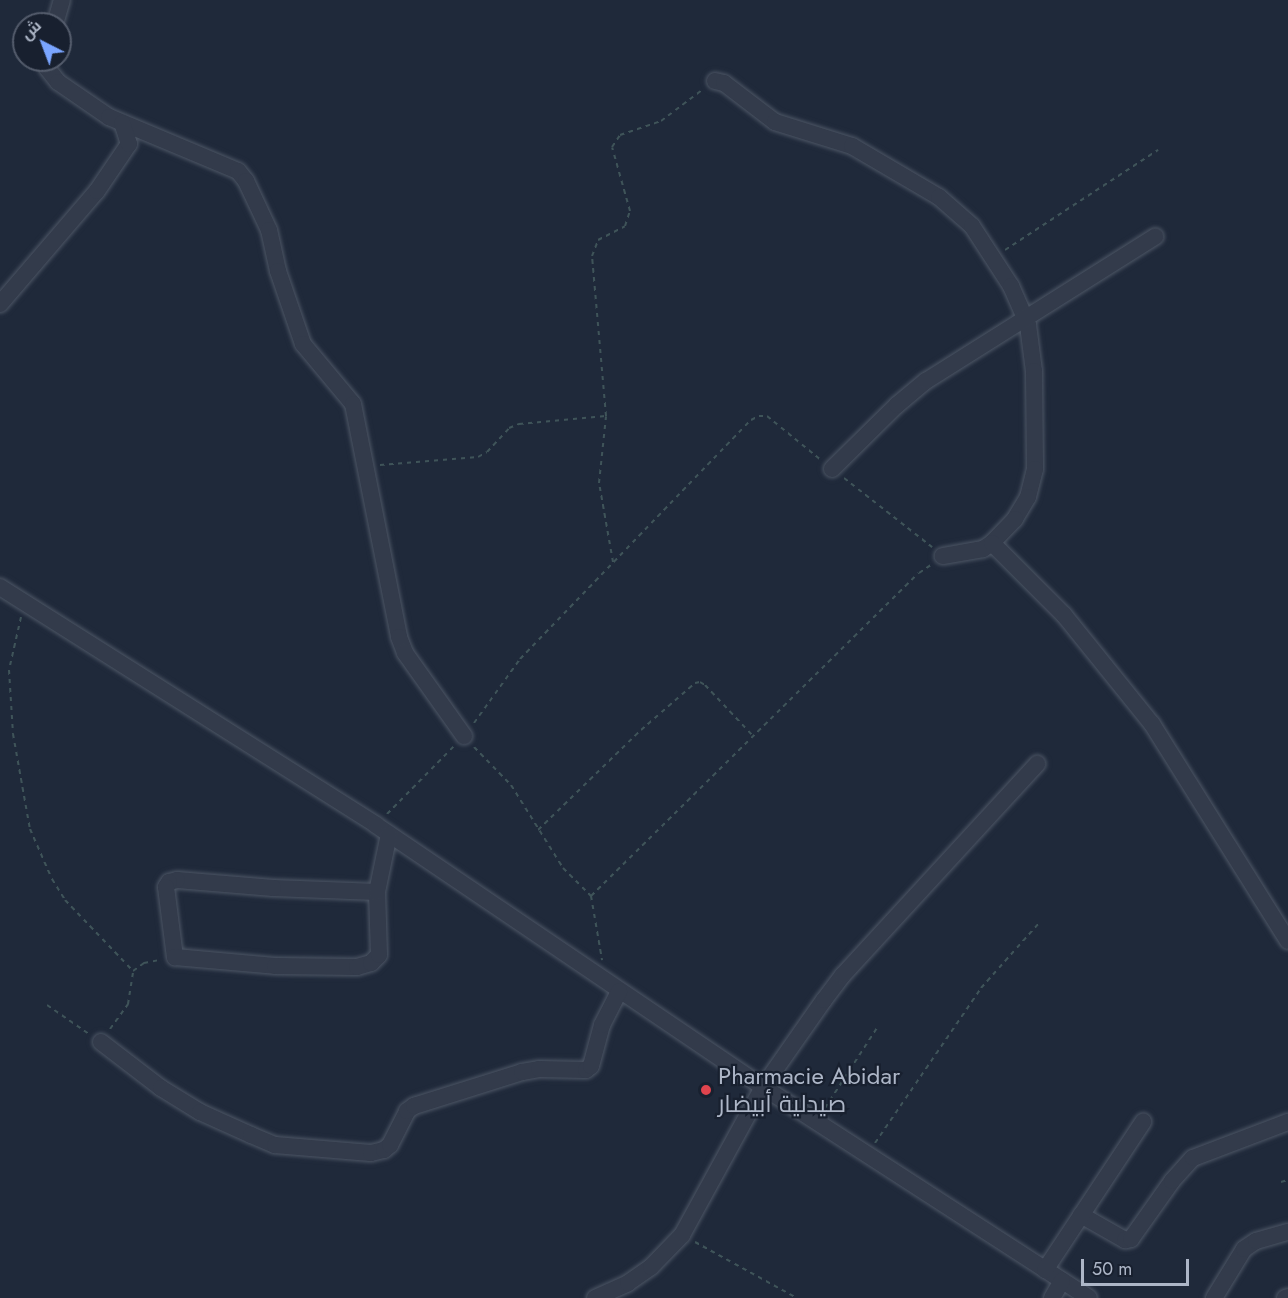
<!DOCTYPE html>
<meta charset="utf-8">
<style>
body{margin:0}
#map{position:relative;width:1288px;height:1298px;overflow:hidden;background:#1f293a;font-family:Jost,Cairo,sans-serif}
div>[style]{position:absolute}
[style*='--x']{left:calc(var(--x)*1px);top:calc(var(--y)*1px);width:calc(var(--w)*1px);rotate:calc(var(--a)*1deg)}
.path>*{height:2px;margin-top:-1px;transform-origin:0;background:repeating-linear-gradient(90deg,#3f5459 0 4.5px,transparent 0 9px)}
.roads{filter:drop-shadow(0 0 2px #4d5665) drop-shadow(0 0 2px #4d5665)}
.minor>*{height:16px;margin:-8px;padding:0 8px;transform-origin:8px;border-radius:8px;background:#333b4b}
.dots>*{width:16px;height:16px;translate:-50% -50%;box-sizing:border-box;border:3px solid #18202f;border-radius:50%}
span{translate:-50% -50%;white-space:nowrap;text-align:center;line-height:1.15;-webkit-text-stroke:4.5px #18202f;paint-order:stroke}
.poi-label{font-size:24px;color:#adb6c7}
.left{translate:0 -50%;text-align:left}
.north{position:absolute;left:12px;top:12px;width:60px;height:60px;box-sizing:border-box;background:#18202f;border:2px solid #545c6c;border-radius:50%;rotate:318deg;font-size:16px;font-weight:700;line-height:24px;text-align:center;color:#adb6c7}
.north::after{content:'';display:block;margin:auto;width:21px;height:27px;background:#7aa5ff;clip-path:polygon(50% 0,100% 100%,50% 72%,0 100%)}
.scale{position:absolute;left:1081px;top:1259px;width:108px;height:27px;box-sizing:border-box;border:3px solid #adb6c7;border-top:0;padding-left:8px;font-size:18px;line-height:21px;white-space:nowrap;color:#adb6c7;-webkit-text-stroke:4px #18202f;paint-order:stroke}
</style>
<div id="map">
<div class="path">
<div style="--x:1005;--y:250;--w:183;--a:-33.2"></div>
<div style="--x:380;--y:465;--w:98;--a:-4.7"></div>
<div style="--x:478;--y:457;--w:10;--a:-29"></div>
<div style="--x:487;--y:452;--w:33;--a:-47"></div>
<div style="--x:509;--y:428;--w:11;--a:-22"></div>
<div style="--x:519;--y:424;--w:87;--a:-5.3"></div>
<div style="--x:844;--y:478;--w:112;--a:38.1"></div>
<div style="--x:613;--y:562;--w:80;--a:-100"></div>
<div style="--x:599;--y:483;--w:67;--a:-84"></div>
<div style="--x:606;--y:416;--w:161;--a:-95"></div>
<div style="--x:592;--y:256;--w:17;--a:-69"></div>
<div style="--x:598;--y:240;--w:30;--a:-27"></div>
<div style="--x:625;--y:226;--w:16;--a:-72"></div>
<div style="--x:630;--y:211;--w:66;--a:-105.7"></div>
<div style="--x:612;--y:147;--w:14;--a:-56"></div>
<div style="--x:620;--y:135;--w:43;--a:-18.9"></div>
<div style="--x:661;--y:121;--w:51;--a:-37.1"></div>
<div style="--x:21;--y:617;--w:54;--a:102.8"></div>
<div style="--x:9;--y:670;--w:64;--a:86.4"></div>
<div style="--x:13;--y:734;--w:97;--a:79.9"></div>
<div style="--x:30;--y:829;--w:55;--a:66.3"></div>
<div style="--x:52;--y:879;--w:25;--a:58"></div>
<div style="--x:65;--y:900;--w:98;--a:46.2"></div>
<div style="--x:474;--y:723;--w:79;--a:-54.3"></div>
<div style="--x:520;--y:659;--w:332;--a:-46"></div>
<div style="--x:751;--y:420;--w:9;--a:-27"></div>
<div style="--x:759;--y:416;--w:8;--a:0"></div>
<div style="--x:767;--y:416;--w:70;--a:39.2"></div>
<div style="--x:474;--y:747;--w:53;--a:45.8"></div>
<div style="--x:511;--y:785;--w:98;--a:57.9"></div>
<div style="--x:563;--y:868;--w:40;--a:45"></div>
<div style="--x:591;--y:896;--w:65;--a:80.2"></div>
<div style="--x:387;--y:814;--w:95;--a:-45.4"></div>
<div style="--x:538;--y:830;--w:144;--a:-44.2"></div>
<div style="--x:641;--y:730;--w:72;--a:-41"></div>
<div style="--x:695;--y:683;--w:5;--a:-11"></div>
<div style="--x:700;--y:682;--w:6;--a:31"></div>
<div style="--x:705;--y:685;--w:71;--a:46.7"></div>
<div style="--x:591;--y:896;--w:460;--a:-44.6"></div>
<div style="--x:919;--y:573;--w:14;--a:-34"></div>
<div style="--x:47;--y:1005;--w:51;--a:34.6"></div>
<div style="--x:110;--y:1029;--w:31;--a:-54"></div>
<div style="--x:128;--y:1004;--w:33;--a:-81"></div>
<div style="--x:133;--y:971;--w:14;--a:-36"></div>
<div style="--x:144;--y:963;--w:15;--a:-11"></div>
<div style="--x:825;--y:1108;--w:95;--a:-57"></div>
<div style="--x:875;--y:1143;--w:188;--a:-55.6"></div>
<div style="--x:981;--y:988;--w:89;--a:-48.2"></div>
<div style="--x:1281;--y:1182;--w:7;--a:-16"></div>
<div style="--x:695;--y:1242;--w:116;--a:28.8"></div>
</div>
<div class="roads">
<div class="minor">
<div style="--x:55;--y:24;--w:25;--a:-74"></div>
<div style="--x:47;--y:60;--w:8;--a:90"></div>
<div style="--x:47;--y:68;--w:18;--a:52"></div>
<div style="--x:58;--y:82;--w:62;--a:34.5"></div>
<div style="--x:109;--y:117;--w:140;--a:22.7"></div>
<div style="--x:238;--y:171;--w:13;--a:51"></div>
<div style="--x:246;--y:181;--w:54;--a:64.9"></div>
<div style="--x:269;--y:230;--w:42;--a:77.6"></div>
<div style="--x:278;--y:271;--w:77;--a:71.1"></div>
<div style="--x:303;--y:344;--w:78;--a:50.2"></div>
<div style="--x:353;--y:404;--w:237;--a:78.8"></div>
<div style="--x:399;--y:637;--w:17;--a:69"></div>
<div style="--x:405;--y:653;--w:102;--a:54.6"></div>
<div style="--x:715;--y:81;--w:9;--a:13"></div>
<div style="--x:724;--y:83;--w:64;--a:37.4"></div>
<div style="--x:775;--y:122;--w:81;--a:17.3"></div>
<div style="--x:852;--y:146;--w:101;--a:30.4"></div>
<div style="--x:939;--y:197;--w:44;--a:41.3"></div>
<div style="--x:972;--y:226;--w:72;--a:57"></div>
<div style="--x:1011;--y:286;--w:43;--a:66.4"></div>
<div style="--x:1028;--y:325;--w:46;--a:82.6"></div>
<div style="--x:1034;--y:371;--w:98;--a:89.4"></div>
<div style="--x:1035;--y:469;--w:29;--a:104"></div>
<div style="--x:1028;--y:497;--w:26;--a:121"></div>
<div style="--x:1015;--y:519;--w:33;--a:134"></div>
<div style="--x:992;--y:543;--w:11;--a:146"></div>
<div style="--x:983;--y:549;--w:41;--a:170.1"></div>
<div style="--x:0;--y:304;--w:149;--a:-49.4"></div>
<div style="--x:97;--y:191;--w:57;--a:-55.8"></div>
<div style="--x:129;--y:144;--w:22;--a:-108"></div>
<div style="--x:832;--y:469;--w:91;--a:-44.6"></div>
<div style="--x:897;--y:405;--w:38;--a:-40"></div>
<div style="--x:926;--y:381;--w:271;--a:-32.2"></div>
<div style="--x:992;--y:543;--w:102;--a:45"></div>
<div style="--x:1064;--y:615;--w:140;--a:51.1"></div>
<div style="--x:1152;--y:724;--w:256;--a:57.9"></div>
<div style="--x:0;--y:587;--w:445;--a:32.3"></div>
<div style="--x:376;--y:825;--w:467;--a:34.1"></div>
<div style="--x:763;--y:1087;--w:388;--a:32.9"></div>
<div style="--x:377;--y:892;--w:104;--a:-177.8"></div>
<div style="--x:273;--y:888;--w:96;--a:-175.2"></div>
<div style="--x:177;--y:880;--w:8;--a:166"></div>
<div style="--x:169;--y:882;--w:6;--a:121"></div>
<div style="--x:166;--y:887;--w:71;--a:82.7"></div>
<div style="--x:175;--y:957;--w:100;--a:5.1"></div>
<div style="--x:275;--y:966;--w:82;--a:0.7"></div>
<div style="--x:357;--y:967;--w:15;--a:-16"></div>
<div style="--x:371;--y:963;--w:11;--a:-45"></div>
<div style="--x:379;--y:955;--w:63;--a:-91.8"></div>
<div style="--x:377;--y:892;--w:59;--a:-78.3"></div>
<div style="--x:101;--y:1042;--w:76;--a:37.5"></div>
<div style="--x:161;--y:1088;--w:46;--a:31.6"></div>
<div style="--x:200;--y:1112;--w:56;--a:24.3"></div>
<div style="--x:251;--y:1135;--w:26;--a:23"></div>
<div style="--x:275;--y:1145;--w:96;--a:4.8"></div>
<div style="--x:371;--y:1153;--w:13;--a:-13"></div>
<div style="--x:384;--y:1150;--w:8;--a:-40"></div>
<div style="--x:390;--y:1145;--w:38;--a:-63"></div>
<div style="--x:407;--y:1111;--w:9;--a:-36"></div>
<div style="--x:414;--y:1106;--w:113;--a:-17.5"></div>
<div style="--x:522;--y:1072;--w:17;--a:-10"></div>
<div style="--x:539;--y:1069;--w:47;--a:1.2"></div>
<div style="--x:586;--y:1070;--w:6;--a:-39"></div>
<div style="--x:591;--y:1066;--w:42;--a:-75"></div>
<div style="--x:602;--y:1025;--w:38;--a:-63"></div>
<div style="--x:1081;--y:1215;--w:51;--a:29.6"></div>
<div style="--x:1125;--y:1240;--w:6;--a:-9"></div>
<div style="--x:1131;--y:1239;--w:71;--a:-54.7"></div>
<div style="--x:1172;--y:1181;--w:31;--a:-48"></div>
<div style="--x:1193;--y:1158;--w:102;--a:-20.8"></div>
<div style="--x:1045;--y:1270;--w:178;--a:-56.5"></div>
<div style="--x:595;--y:1298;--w:36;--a:-24"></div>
<div style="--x:628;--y:1283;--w:28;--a:-35"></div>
<div style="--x:651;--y:1267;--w:45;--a:-45.9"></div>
<div style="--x:682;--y:1235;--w:169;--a:-61.3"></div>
<div style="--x:763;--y:1087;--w:106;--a:-55"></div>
<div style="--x:824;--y:1000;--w:31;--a:-53"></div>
<div style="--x:843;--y:975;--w:287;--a:-47.4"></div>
<div style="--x:1052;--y:1298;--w:20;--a:-60"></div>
<div style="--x:1214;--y:1298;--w:57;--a:-58.5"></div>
<div style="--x:1244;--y:1249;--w:14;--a:-34"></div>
<div style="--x:1256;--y:1241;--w:33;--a:-16"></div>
<div style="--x:1285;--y:1298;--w:3;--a:-18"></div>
</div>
</div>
<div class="dots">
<div style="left:706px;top:1090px;background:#e0444e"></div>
</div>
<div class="poi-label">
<span class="left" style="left:718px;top:1090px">Pharmacie Abidar<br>صيدلية أبيضار</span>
</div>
<div class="north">ش</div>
<div class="scale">50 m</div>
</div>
